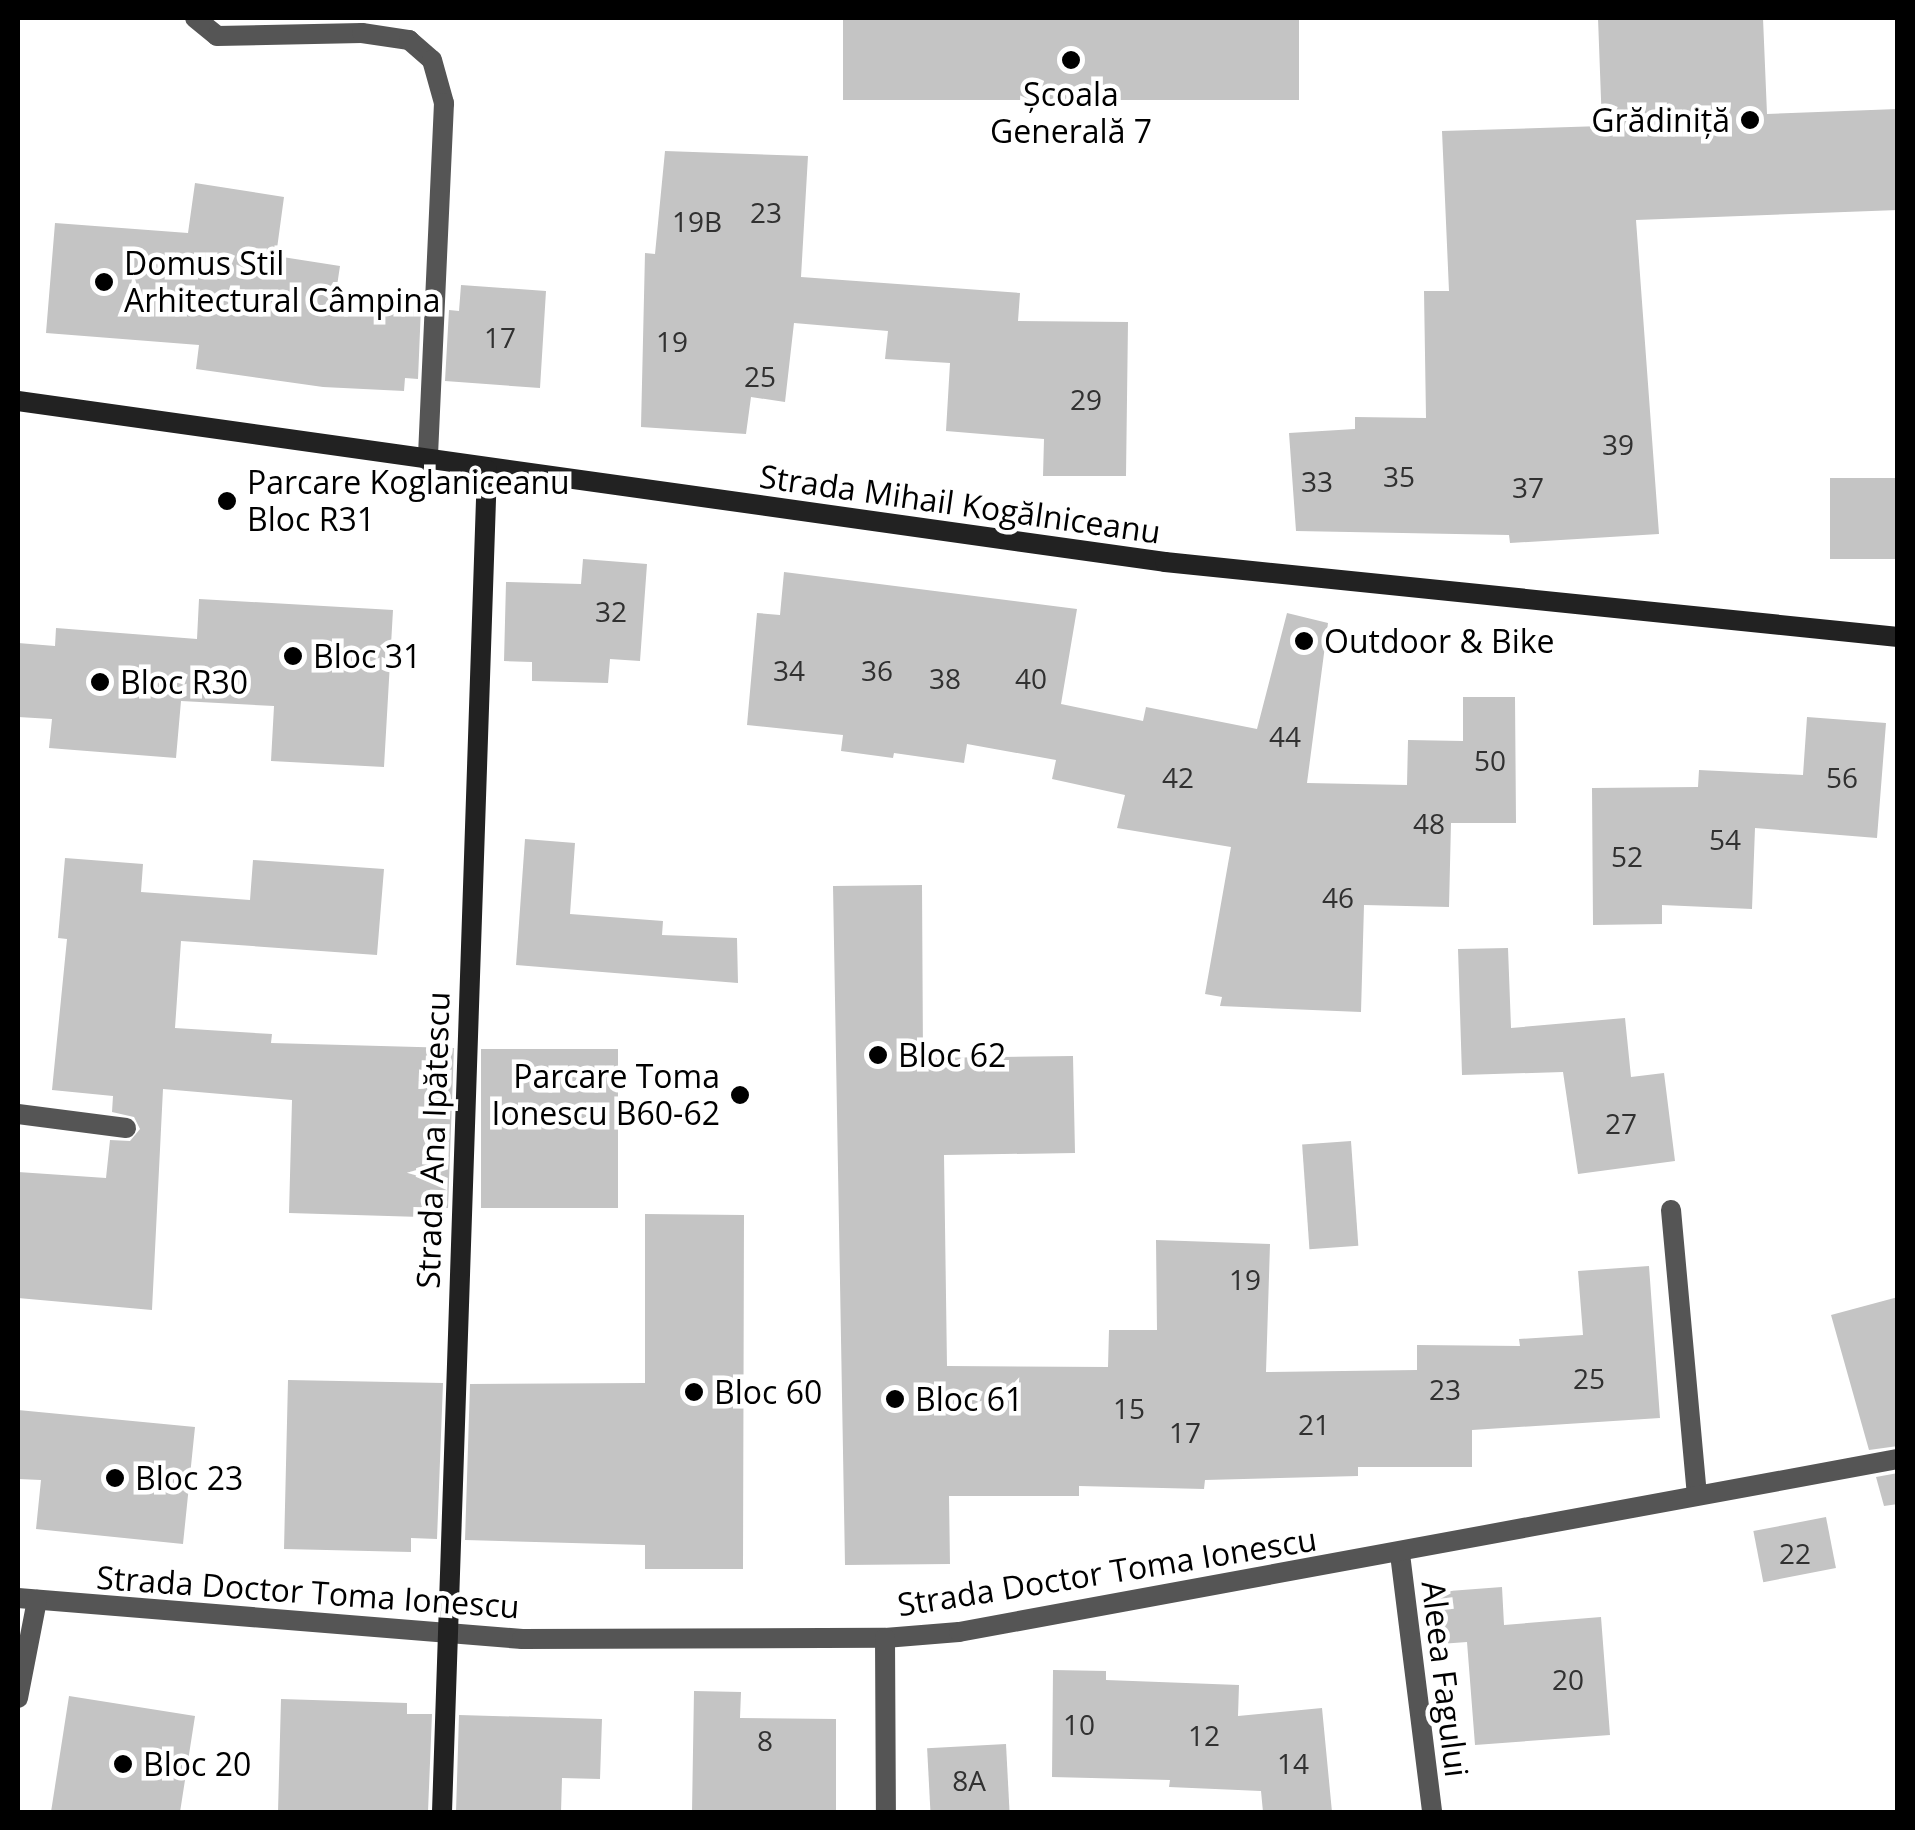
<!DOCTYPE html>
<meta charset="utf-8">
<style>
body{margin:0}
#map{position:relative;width:1915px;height:1830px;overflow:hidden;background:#fff;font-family:"Open Sans",sans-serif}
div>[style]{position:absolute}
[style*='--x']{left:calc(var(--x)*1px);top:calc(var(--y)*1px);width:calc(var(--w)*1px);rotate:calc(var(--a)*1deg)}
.building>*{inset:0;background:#c4c4c4;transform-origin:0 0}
.street>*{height:20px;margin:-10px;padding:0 10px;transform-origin:10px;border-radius:10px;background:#555}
.secondary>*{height:20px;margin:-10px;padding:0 10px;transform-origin:10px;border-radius:10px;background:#222}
.dots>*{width:28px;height:28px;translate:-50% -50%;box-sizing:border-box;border:5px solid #fff;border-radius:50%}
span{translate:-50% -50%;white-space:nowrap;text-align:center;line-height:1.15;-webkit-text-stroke:9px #fff;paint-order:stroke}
.number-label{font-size:28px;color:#313131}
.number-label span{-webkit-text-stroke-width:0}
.poi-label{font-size:32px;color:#000}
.right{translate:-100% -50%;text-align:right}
.left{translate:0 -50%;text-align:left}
.street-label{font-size:32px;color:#000}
.frame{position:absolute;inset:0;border:20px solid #000;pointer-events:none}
</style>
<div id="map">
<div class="building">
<div style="left:1299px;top:18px;width:82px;height:456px;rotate:90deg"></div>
<div style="clip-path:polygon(1598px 18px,1763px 18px,1767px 114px,1898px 109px,1898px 210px,1636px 220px,1659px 534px,1510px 543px,1509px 535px,1296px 531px,1289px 433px,1355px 429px,1355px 417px,1426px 418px,1424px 291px,1449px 291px,1442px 131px,1602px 126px)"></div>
<div style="clip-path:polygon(665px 151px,808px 156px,801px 277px,1020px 293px,1018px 321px,1128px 322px,1126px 476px,1043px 476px,1044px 439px,946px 431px,950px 363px,885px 359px,888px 331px,794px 323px,785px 402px,751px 397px,746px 434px,641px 427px,645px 253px,655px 254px)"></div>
<div style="clip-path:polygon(195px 183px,284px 197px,276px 256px,340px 266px,335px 299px,421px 307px,418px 379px,405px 378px,404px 391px,323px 387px,196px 369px,199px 345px,46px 333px,55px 223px,188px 233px)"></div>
<div style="clip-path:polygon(461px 285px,546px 291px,540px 388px,445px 381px,449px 310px,459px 311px)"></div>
<div style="left:1898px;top:478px;width:81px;height:68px;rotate:90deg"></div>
<div style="clip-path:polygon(583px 559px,647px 564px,640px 661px,610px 659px,608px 683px,532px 681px,532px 662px,504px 661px,506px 582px,581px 584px)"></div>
<div style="clip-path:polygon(784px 572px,1077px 609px,1061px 704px,1143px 721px,1146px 707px,1257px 729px,1287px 613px,1328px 623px,1307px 783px,1407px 785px,1408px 740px,1463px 741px,1463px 697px,1515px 697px,1516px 823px,1451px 823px,1449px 907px,1364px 905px,1361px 1012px,1220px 1006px,1222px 997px,1205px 994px,1231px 847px,1117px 828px,1125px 795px,1052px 779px,1056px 760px,967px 744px,964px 763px,894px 753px,893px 758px,841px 751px,843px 735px,747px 725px,757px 613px,780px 615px)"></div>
<div style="clip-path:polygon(199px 599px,393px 610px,384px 767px,271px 761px,274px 706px,181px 701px,176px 758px,49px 748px,52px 719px,18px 717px,18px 643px,55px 646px,56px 628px,197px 639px)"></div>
<div style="clip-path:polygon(1807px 717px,1886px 723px,1877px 838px,1755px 828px,1752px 909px,1662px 905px,1662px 924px,1593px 925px,1592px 788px,1698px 787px,1699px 770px,1803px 775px)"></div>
<div style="clip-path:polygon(525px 839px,575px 843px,570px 914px,663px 921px,662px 935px,737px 938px,738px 983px,516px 965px)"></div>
<div style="clip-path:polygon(65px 858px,143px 864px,141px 892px,250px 900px,253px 860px,384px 869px,377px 955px,181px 941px,175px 1028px,272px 1034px,271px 1043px,454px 1048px,448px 1208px,421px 1207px,421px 1217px,289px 1213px,292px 1100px,163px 1089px,152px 1310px,18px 1298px,18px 1172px,106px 1178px,110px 1140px,130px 1141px,140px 1129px,134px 1117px,112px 1112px,113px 1096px,52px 1090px,67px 939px,58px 938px)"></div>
<div style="clip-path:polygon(922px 885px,923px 1058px,1073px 1056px,1075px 1153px,944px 1155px,947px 1366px,1108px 1367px,1109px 1330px,1157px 1330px,1156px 1240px,1270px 1244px,1266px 1372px,1417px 1370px,1417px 1345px,1520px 1346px,1519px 1339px,1583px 1335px,1578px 1271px,1649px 1266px,1660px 1418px,1472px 1430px,1472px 1467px,1358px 1467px,1358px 1476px,1205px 1480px,1204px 1489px,1079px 1486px,1079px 1496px,949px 1496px,950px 1564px,845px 1565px,833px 886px)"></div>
<div style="clip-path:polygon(1508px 948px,1511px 1028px,1625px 1018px,1631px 1077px,1664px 1073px,1675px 1161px,1578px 1174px,1563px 1072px,1462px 1075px,1458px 949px)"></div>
<div style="left:481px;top:1049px;width:137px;height:159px"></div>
<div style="left:1351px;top:1141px;width:105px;height:49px;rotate:86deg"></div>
<div style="clip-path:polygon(645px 1214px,744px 1215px,743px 1569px,645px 1569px,645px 1545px,465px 1540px,470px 1384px,645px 1383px)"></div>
<div style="clip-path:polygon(1898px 1297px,1898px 1446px,1869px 1450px,1831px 1315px)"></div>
<div style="clip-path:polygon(288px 1380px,443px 1383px,437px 1539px,411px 1538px,411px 1552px,284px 1549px)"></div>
<div style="clip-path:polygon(18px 1410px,195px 1427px,183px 1544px,36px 1529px,41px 1480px,18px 1479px)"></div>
<div style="clip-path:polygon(1898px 1473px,1898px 1504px,1884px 1506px,1876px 1477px)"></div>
<div style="left:1826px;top:1517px;width:52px;height:74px;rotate:79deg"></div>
<div style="clip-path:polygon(1502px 1587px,1504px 1625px,1601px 1617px,1610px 1735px,1475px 1745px,1467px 1642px,1440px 1644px,1436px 1592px)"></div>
<div style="clip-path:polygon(1053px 1670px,1106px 1671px,1106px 1680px,1239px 1685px,1238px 1716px,1322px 1708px,1332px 1812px,1263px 1812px,1261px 1791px,1169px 1787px,1170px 1780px,1052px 1777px)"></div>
<div style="clip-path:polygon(694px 1691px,741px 1692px,740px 1718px,836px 1719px,836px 1812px,692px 1812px)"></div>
<div style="clip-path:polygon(69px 1696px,195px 1716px,180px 1812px,51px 1812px)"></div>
<div style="clip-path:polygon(281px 1699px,407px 1703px,407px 1714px,432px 1714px,428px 1812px,278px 1812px)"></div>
<div style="clip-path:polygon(459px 1715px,602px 1719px,600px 1779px,562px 1778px,561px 1812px,456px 1812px)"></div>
<div style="left:1006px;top:1744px;width:68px;height:79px;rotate:87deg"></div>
</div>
<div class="street">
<div style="--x:195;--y:18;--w:28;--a:39"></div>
<div style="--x:217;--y:36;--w:145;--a:-1.2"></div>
<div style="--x:362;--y:33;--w:48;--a:8.5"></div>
<div style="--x:409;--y:40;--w:30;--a:41"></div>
<div style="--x:432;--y:60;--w:45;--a:74.4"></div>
<div style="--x:444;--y:103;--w:358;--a:92.6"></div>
<div style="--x:18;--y:1114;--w:109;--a:7.4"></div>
<div style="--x:1671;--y:1210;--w:286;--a:84.8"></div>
<div style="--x:1400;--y:1554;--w:260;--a:82.9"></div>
<div style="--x:18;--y:1598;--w:506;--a:4.65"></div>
<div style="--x:522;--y:1639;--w:363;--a:-0.2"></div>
<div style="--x:885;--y:1638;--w:74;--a:-4.6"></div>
<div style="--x:959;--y:1632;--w:955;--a:-10.44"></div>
<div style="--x:885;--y:1638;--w:174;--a:89.7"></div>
<div style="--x:18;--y:1698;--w:100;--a:-79"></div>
</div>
<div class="secondary">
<div style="--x:18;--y:401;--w:1158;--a:7.99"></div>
<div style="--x:1165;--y:562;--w:737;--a:5.84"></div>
<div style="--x:442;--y:1812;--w:1343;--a:-88.08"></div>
</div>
<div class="dots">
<div style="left:1071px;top:60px;background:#000"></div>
<div style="left:1750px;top:120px;background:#000"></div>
<div style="left:104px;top:282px;background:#000"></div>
<div style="left:227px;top:501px;background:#000"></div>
<div style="left:1304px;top:641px;background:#000"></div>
<div style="left:293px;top:656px;background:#000"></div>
<div style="left:100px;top:682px;background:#000"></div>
<div style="left:878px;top:1055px;background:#000"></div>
<div style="left:740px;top:1095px;background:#000"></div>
<div style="left:694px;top:1392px;background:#000"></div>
<div style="left:895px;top:1399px;background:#000"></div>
<div style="left:115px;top:1478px;background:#000"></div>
<div style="left:123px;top:1764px;background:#000"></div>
</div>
<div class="number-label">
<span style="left:766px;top:212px">23</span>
<span style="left:697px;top:221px">19B</span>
<span style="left:500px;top:337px">17</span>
<span style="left:672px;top:341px">19</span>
<span style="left:760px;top:376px">25</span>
<span style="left:1086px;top:399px">29</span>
<span style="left:1618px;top:444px">39</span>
<span style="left:1399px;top:476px">35</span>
<span style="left:1317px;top:481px">33</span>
<span style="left:1528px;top:487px">37</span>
<span style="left:611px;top:611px">32</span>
<span style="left:789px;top:670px">34</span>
<span style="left:877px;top:670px">36</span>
<span style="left:945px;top:678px">38</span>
<span style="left:1031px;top:678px">40</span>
<span style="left:1285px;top:736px">44</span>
<span style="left:1490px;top:760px">50</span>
<span style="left:1178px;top:777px">42</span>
<span style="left:1842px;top:777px">56</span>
<span style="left:1429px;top:823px">48</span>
<span style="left:1725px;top:839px">54</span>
<span style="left:1627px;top:856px">52</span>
<span style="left:1338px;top:897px">46</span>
<span style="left:1621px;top:1123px">27</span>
<span style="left:1245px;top:1279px">19</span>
<span style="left:1589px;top:1378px">25</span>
<span style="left:1445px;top:1389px">23</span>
<span style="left:1129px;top:1408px">15</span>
<span style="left:1314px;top:1424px">21</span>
<span style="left:1185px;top:1432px">17</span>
<span style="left:1795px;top:1553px">22</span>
<span style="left:1568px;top:1679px">20</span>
<span style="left:1079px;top:1724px">10</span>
<span style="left:1204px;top:1735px">12</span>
<span style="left:765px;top:1740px">8</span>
<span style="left:1293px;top:1763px">14</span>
<span style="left:969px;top:1780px">8A</span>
</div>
<div class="poi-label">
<span style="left:1071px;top:113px">Școala<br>Generală 7</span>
<span class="right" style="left:1730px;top:120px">Grădiniță</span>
<span class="left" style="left:124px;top:282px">Domus Stil<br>Arhitectural Câmpina</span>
<span class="left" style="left:247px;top:501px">Parcare Koglaniceanu<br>Bloc R31</span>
<span class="left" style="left:1324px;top:641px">Outdoor &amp; Bike</span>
<span class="left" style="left:313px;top:656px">Bloc 31</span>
<span class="left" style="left:120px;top:682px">Bloc R30</span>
<span class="left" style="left:898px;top:1055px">Bloc 62</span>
<span class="right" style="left:720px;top:1095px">Parcare Toma<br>Ionescu B60-62</span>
<span class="left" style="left:714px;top:1392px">Bloc 60</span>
<span class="left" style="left:915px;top:1399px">Bloc 61</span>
<span class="left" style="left:135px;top:1478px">Bloc 23</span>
<span class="left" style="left:143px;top:1764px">Bloc 20</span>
</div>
<div class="street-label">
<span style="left:960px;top:504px;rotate:8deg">Strada Mihail Kogălniceanu</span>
<span style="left:433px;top:1140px;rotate:-88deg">Strada Ana Ipătescu</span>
<span style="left:1107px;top:1572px;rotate:-9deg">Strada Doctor Toma Ionescu</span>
<span style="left:308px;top:1592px;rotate:4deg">Strada Doctor Toma Ionescu</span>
<span style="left:1445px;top:1679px;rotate:83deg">Aleea Fagului</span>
</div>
<div class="frame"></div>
</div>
